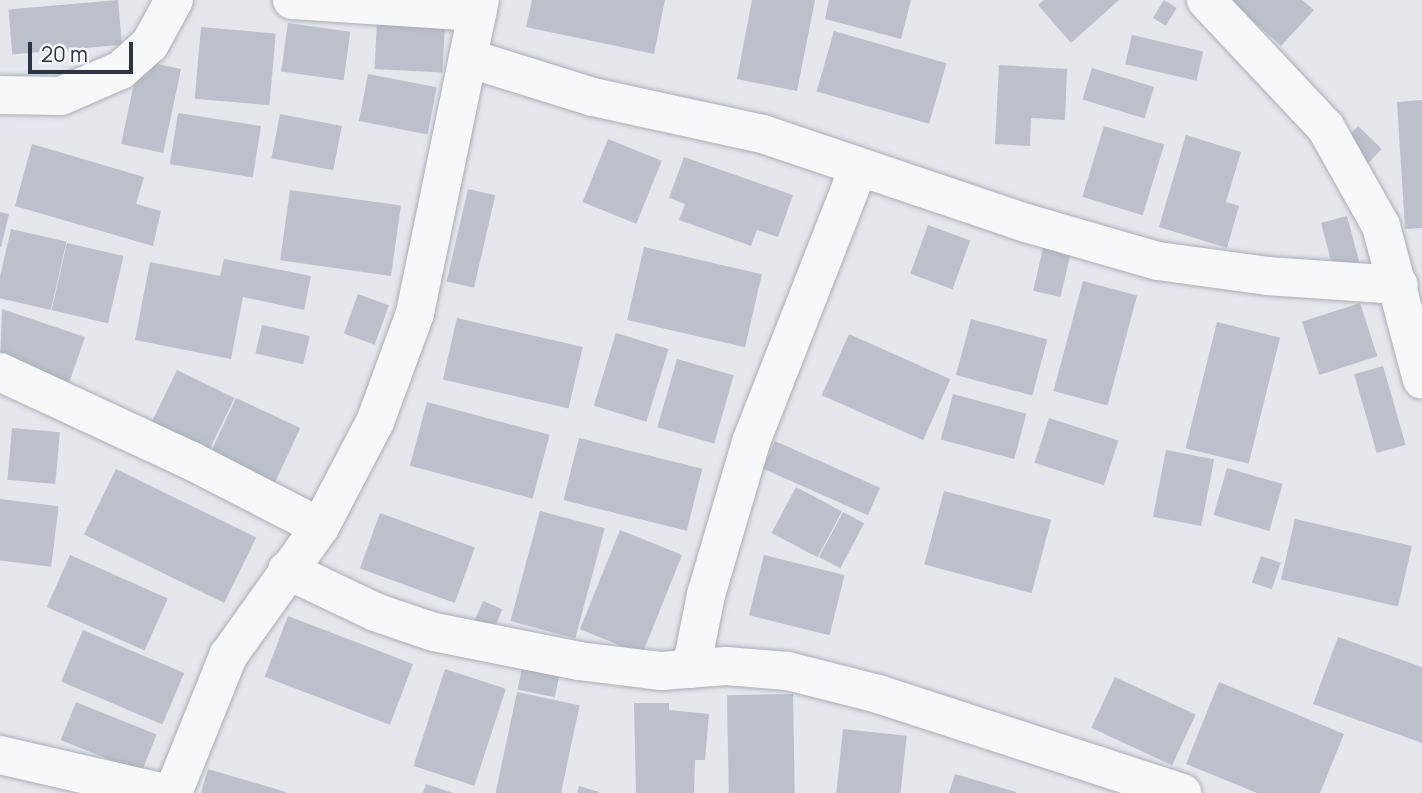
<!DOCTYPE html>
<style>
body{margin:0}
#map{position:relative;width:1422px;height:793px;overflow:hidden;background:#e4e7ec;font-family:Manrope,sans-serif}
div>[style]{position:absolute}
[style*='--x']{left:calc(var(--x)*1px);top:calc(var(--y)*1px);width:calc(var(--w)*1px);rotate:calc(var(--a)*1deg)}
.building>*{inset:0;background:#bbc0ca;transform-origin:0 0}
.roads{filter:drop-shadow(0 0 2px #a9aeb7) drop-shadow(0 0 2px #a9aeb7)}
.minor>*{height:38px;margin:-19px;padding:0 19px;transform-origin:19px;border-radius:19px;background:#f7f8fa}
span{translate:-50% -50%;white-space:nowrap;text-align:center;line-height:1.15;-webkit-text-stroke:5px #f4f6f9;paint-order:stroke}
.scale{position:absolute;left:28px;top:42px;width:105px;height:32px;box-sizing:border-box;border:4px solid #2b3445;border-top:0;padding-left:9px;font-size:21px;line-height:24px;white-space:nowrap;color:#2b3445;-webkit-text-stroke:5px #f4f6f9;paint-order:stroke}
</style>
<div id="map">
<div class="building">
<div style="left:118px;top:0;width:45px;height:110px;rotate:85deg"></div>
<div style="clip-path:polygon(532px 0,665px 0,654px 54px,526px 27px)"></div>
<div style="clip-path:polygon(752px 0,815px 0,797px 91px,737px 79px)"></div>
<div style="clip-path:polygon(829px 0,911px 0,901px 39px,825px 19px)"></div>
<div style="clip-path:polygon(1044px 0,1119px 0,1071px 43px,1038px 5px)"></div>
<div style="left:1164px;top:0;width:15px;height:21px;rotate:32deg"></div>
<div style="clip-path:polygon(1230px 0,1302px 0,1314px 10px,1281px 46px)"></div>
<div style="left:377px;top:22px;width:68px;height:47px;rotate:3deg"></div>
<div style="left:288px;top:23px;width:63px;height:49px;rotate:8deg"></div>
<div style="left:201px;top:27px;width:75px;height:72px;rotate:5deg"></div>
<div style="left:834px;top:31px;width:117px;height:63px;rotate:16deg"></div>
<div style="left:1132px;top:35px;width:73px;height:30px;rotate:13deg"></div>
<div style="left:139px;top:60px;width:43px;height:86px;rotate:12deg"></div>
<div style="clip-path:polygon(999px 65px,1067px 69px,1065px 120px,1031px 118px,1030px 146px,995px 144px)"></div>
<div style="left:1092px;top:68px;width:65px;height:33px;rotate:17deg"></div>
<div style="left:368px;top:74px;width:70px;height:48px;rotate:11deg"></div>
<div style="clip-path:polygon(1422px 100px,1422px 228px,1405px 229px,1397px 102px)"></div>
<div style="left:178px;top:113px;width:84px;height:52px;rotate:9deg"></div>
<div style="left:280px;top:114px;width:63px;height:45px;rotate:11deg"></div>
<div style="left:1104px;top:126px;width:63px;height:74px;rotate:17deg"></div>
<div style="left:1358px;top:126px;width:33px;height:24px;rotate:44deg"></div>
<div style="clip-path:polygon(1186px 135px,1241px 152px,1226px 202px,1239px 206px,1227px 248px,1159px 227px)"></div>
<div style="left:608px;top:139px;width:58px;height:68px;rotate:22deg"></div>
<div style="clip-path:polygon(32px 144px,144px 177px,136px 204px,161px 211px,153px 246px,15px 206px)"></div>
<div style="clip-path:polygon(684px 157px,793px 195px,778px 237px,757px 230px,751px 246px,679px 220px,685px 204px,669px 198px)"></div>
<div style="left:468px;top:189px;width:28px;height:95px;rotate:13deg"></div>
<div style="left:290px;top:190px;width:112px;height:71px;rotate:8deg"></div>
<div style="clip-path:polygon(0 212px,9px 214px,1px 247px,0 247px)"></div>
<div style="left:1347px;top:216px;width:51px;height:27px;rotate:75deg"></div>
<div style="left:928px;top:225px;width:45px;height:52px;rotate:20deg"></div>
<div style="left:11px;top:229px;width:57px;height:70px;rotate:13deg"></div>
<div style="left:67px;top:243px;width:58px;height:69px;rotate:13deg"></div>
<div style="left:1044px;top:244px;width:28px;height:48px;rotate:13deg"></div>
<div style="left:644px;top:247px;width:121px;height:75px;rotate:13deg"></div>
<div style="clip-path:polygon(224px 259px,311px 276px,304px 310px,243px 297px,231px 359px,135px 340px,150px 262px,220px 276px)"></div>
<div style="left:1083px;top:281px;width:56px;height:114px;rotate:15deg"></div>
<div style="left:358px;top:294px;width:33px;height:42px;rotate:20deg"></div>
<div style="left:1360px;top:303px;width:56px;height:61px;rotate:72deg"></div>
<div style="clip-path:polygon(2px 309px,85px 337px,68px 386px,0 364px)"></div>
<div style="left:457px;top:318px;width:129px;height:63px;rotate:13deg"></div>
<div style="left:971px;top:319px;width:79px;height:58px;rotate:15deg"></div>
<div style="left:1217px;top:322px;width:65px;height:130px;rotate:14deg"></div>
<div style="left:262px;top:325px;width:49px;height:29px;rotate:13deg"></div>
<div style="left:616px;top:333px;width:55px;height:76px;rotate:17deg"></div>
<div style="left:849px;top:334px;width:111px;height:67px;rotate:24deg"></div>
<div style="left:677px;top:359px;width:59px;height:71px;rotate:16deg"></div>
<div style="left:1383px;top:366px;width:82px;height:30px;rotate:74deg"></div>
<div style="left:177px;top:370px;width:64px;height:70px;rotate:26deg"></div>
<div style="left:953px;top:394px;width:76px;height:47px;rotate:15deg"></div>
<div style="left:236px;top:398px;width:71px;height:71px;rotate:25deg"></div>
<div style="left:427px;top:402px;width:127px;height:66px;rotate:15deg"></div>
<div style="left:1049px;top:418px;width:73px;height:47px;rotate:18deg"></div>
<div style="left:12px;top:428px;width:48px;height:52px;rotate:5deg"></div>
<div style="left:579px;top:438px;width:127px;height:64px;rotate:14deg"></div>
<div style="left:775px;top:441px;width:115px;height:30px;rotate:24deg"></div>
<div style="left:1166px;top:450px;width:49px;height:68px;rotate:11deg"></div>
<div style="left:1227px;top:468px;width:58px;height:49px;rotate:16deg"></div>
<div style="left:116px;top:469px;width:156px;height:73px;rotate:26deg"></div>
<div style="left:796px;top:487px;width:52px;height:52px;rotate:28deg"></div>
<div style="left:944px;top:491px;width:111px;height:76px;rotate:15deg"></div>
<div style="left:0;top:499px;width:59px;height:61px;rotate:7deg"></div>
<div style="left:540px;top:511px;width:67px;height:114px;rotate:15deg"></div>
<div style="left:843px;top:512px;width:24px;height:51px;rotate:28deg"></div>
<div style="left:380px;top:513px;width:101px;height:59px;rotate:20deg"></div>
<div style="left:1295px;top:519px;width:120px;height:62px;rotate:13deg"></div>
<div style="left:620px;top:530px;width:67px;height:107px;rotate:22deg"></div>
<div style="left:70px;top:555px;width:107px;height:57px;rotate:24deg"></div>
<div style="left:764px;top:555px;width:83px;height:62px;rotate:14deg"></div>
<div style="left:1261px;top:556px;width:21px;height:28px;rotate:19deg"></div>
<div style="left:483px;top:601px;width:21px;height:24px;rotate:23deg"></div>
<div style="left:288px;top:616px;width:134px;height:65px;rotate:21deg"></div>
<div style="left:83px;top:630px;width:110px;height:56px;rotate:23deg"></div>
<div style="clip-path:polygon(1338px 637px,1422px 667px,1422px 743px,1313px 704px)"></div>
<div style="left:523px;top:664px;width:38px;height:26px;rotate:12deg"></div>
<div style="left:445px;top:669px;width:64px;height:102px;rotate:18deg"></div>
<div style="left:1115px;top:677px;width:89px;height:56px;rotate:25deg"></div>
<div style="clip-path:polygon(1219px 682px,1344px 734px,1320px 793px,1257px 793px,1186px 764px)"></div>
<div style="left:517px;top:692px;width:64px;height:103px;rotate:12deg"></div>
<div style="left:793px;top:694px;width:99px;height:66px;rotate:89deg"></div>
<div style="left:76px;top:702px;width:87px;height:41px;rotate:22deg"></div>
<div style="clip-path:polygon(634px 703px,669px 703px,669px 710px,709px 714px,705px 760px,695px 760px,694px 793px,636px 793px)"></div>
<div style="left:843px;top:729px;width:64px;height:64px;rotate:6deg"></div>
<div style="clip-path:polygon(208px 769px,286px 792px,286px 793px,201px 793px)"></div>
<div style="clip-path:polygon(955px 774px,1016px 792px,1016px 793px,949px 793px)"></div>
<div style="clip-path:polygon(426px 784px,453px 793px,423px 793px)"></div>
<div style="clip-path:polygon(579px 786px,599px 792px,599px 793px,577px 793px)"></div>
</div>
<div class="roads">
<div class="minor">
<div style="--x:292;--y:0;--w:186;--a:3.7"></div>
<div style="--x:1206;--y:0;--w:175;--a:46.8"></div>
<div style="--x:1326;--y:128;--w:112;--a:60.7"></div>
<div style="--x:1381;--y:226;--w:159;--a:75.1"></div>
<div style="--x:471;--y:59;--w:128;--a:17.3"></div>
<div style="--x:593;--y:97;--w:174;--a:12.3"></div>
<div style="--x:763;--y:134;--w:278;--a:18.7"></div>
<div style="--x:1026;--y:223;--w:137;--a:16.1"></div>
<div style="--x:1158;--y:261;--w:110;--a:7.8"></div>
<div style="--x:1267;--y:276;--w:132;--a:3.9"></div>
<div style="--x:0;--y:95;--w:61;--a:0.9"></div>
<div style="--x:61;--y:96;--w:65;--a:-23.4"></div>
<div style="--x:121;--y:70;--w:39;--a:-42"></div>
<div style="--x:150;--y:44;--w:50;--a:-61.4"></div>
<div style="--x:0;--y:372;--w:209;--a:24.9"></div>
<div style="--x:190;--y:460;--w:146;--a:27.3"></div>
<div style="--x:287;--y:570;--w:98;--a:25.5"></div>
<div style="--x:375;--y:612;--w:62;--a:18.7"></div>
<div style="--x:434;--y:632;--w:148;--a:11.3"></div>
<div style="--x:579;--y:661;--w:83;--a:7"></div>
<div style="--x:661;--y:671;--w:65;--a:-4.4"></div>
<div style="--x:726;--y:666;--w:62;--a:4.6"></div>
<div style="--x:788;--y:671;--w:93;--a:14.3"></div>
<div style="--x:878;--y:694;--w:320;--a:18"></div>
<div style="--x:691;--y:669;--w:76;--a:-78.5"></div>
<div style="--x:706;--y:595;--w:159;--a:-73.6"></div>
<div style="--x:751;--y:442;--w:295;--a:-68.6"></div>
<div style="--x:0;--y:755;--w:168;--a:13"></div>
<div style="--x:173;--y:793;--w:148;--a:-68.1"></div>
<div style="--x:228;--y:656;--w:158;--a:-54.5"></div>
<div style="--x:320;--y:527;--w:119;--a:-62.4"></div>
<div style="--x:375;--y:422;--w:116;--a:-69.8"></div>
<div style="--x:415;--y:313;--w:320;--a:-78.3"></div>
</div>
</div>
<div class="scale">20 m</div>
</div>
